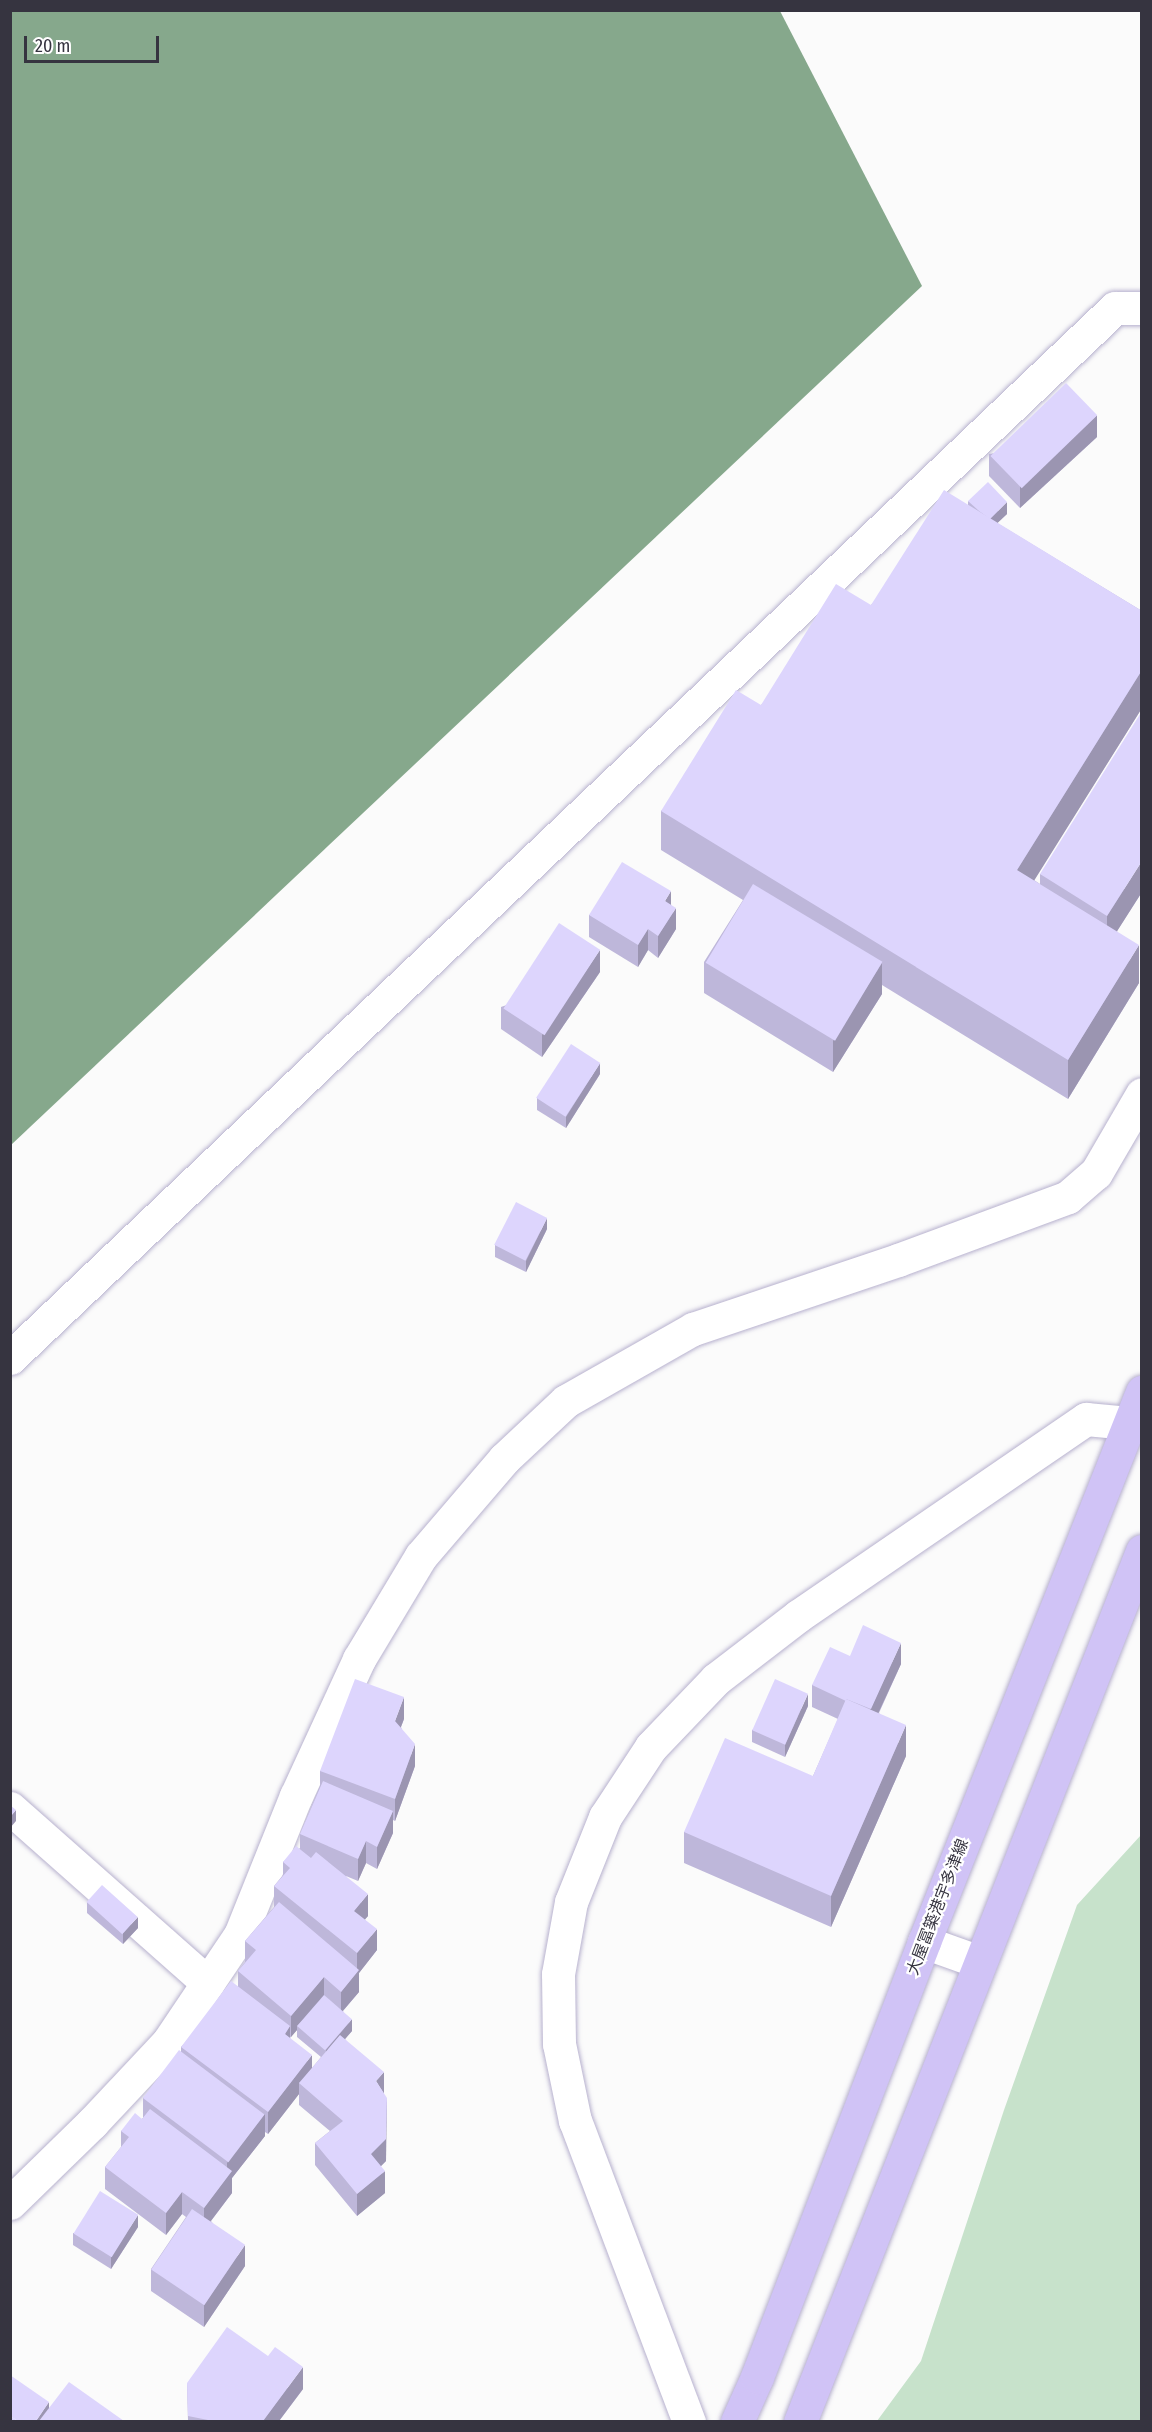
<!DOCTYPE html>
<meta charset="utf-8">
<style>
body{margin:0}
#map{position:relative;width:1152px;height:2432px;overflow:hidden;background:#fbfbfb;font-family:"Fira Sans Condensed","Noto Sans JP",sans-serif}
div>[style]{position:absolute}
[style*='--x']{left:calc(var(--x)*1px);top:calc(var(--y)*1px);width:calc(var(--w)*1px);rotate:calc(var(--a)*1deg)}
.green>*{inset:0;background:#c7e2cb}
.water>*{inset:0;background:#86a88c}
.roads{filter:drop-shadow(0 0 2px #b7b1ce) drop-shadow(0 0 2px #b7b1ce)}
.minor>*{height:33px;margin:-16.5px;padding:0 16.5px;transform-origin:16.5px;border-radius:16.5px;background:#fff}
.major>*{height:33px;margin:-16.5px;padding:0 16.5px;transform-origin:16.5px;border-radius:16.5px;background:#d0c3f6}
.wall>*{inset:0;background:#beb7da}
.shaded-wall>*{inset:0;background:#9b95b1}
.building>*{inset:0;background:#ddd5fd;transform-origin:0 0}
span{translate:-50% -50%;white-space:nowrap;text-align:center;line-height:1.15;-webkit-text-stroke:4.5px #fff;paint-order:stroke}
.street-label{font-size:16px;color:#363440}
.frame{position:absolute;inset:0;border:12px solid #363440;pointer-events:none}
.scale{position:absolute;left:24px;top:36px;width:135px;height:27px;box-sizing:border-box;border:3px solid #363440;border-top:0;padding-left:8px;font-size:18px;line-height:21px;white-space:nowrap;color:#363440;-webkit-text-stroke:4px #fff;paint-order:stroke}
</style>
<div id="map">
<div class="green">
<div style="clip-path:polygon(1141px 1835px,1141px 2421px,877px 2421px,921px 2361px,1004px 2110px,1077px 1905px)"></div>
</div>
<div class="water">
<div style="clip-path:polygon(11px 10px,780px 11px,922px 286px,11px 1145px)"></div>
</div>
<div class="roads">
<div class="minor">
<div style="--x:10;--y:1358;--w:1524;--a:-43.54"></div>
<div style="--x:1115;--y:308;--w:27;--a:0"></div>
<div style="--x:10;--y:1808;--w:264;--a:41.5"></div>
<div style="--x:924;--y:1942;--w:59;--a:19.7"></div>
<div style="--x:10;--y:2203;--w:115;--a:-44.3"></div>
<div style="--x:92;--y:2123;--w:111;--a:-46.8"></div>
<div style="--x:168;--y:2042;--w:129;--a:-56.1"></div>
<div style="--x:240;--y:1935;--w:150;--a:-68.1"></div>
<div style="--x:296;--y:1796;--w:151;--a:-65.3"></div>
<div style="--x:359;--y:1659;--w:120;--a:-59"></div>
<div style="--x:421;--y:1556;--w:128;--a:-49.4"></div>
<div style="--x:504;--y:1459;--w:85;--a:-43.1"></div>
<div style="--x:566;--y:1401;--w:146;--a:-29.6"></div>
<div style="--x:693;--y:1329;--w:216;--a:-18.6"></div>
<div style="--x:898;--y:1260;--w:181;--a:-20.3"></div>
<div style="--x:1068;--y:1197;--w:37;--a:-41"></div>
<div style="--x:1096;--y:1173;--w:91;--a:-59.8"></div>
<div style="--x:689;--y:2422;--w:322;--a:-110.7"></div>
<div style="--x:575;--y:2121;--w:79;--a:-101.7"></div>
<div style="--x:559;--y:2044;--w:70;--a:-90.8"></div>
<div style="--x:558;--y:1974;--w:73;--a:-79.8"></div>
<div style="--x:571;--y:1902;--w:92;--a:-68.2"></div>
<div style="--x:605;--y:1817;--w:84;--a:-56.7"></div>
<div style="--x:651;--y:1747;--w:94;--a:-46.3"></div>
<div style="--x:716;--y:1679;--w:103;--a:-37.5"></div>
<div style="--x:798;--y:1616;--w:349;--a:-34.4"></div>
<div style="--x:1086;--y:1419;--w:43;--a:5.3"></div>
</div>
<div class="major">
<div style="--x:737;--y:2422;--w:49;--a:-66"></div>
<div style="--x:757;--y:2377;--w:466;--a:-69"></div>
<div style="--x:924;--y:1942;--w:592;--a:-68.38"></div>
<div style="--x:800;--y:2422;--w:936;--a:-68.56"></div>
</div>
</div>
<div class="wall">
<div style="clip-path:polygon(1097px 437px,1020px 508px,989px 476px,989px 454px)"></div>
<div style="clip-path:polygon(968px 501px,1007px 514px,997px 523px,1142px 611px,1142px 708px,1034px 880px,1040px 884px,1040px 874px,1142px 892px,1117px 931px,1139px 983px,1068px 1099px,882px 985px,882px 994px,833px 1072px,704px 993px,704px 962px,743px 900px,661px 850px,661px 811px,761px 705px,871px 605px,968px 505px)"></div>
<div style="clip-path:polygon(671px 904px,676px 929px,658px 958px,648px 950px,638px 967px,589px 937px,589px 915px)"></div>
<div style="clip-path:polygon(600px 972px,542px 1057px,501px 1029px,501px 1007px)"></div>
<div style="clip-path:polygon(600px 1074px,566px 1128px,537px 1110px,537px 1098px)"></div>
<div style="clip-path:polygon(547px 1229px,526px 1272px,495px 1257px,495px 1245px)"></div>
<div style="clip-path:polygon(850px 1656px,901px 1664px,879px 1713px,906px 1756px,831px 1927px,684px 1863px,684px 1832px,813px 1776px,838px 1719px,812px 1707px,812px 1685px)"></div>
<div style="clip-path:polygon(808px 1706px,785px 1757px,752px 1742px,752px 1730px)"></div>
<div style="clip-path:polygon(evenodd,404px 1719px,401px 1727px,415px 1766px,395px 1821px,393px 1820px,393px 1833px,377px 1869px,366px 1863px,358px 1881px,346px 1876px,368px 1916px,365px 1919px,377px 1950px,359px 1973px,359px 1992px,343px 2011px,352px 2031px,345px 2039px,384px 2094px,386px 2161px,381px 2166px,385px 2193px,357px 2216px,315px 2165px,315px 2143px,330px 2131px,299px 2105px,299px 2094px,268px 2134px,265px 2132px,265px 2136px,232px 2178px,232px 2193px,211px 2221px,245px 2266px,204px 2327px,151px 2291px,151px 2269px,186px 2217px,182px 2214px,166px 2235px,105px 2189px,105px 2167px,121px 2147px,121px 2131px,143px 2118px,143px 2098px,181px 2052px,181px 2047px,238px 1986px,238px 1971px,245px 1962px,245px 1941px,274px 1907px,274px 1886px,283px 1875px,283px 1862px,300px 1848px,300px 1834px,320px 1786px,320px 1771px,404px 1719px,297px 2030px,297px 2037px,321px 2057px,312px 2068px,290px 2038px,297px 2030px)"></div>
<div style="clip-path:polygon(87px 1902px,138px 1928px,123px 1944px,87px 1913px)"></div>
<div style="clip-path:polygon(138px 2227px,111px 2269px,73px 2245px,73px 2233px)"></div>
<div style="clip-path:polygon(187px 2383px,303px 2389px,279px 2421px,188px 2421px)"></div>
</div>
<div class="shaded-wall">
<div style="clip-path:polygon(1097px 415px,1097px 437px,1020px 508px,1020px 486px)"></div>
<div style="clip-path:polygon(1007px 502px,1007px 514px,988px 532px,988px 521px)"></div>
<div style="clip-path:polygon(1142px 670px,1142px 708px,1017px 908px,1017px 870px)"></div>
<div style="clip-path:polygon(1142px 861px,1142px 892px,1107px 947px,1107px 916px)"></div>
<div style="clip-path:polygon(671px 891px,671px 913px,665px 901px)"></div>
<div style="clip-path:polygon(676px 908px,676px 929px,658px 958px,658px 936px)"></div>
<div style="clip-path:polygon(648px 929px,648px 950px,638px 967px,638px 945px)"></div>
<div style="clip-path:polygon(1139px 945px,1139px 983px,1068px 1099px,1068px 1060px)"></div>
<div style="clip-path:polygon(600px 950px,600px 972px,542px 1057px,542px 1035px)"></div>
<div style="clip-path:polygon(882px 963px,882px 994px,833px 1072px,833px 1041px)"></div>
<div style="clip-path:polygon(600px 1063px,600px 1074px,566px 1128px,566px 1117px)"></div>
<div style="clip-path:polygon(547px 1218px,547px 1229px,526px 1272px,526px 1261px)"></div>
<div style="clip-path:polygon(901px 1643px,901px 1664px,869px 1733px,869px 1712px)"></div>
<div style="clip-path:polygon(808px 1694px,808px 1706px,785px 1757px,785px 1745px)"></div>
<div style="clip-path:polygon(404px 1697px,404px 1719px,395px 1742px,395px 1721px)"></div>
<div style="clip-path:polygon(906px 1725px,906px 1756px,831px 1927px,831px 1896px)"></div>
<div style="clip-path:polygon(415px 1744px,415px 1766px,395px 1821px,395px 1799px)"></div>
<div style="clip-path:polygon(16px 1810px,16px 1821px,10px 1828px,10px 1817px)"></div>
<div style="clip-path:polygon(393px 1811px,393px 1833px,377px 1869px,377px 1847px)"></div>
<div style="clip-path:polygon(366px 1841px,366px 1863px,358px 1881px,358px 1859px)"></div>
<div style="clip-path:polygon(368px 1894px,368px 1916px,354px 1932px,354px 1911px)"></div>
<div style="clip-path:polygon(138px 1917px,138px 1928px,123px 1944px,123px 1933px)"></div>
<div style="clip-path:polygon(377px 1929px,377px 1950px,359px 1973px,359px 1992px,341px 2013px,341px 1992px,357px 1972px,357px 1953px)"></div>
<div style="clip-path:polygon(324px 1977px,324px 1999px,297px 2026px,297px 2030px,291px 2037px,291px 2016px)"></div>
<div style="clip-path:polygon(352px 2019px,352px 2031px,326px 2061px,326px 2050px)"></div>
<div style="clip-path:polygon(290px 2026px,290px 2048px,285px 2034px)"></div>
<div style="clip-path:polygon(312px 2055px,312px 2076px,299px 2083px,299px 2094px,268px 2134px,268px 2112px)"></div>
<div style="clip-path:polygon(384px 2072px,384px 2094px,376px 2081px)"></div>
<div style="clip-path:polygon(387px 2098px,386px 2161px,371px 2176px,371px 2154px)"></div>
<div style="clip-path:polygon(265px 2114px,265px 2136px,232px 2178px,232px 2193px,204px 2230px,204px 2208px,227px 2177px,227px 2163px)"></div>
<div style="clip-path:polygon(385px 2171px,385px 2193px,357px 2216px,357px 2194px)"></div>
<div style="clip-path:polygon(182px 2192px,182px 2214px,166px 2235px,166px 2213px)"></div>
<div style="clip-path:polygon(138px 2215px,138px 2227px,111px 2269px,111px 2257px)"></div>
<div style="clip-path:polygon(245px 2245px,245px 2266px,204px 2327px,204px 2305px)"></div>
<div style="clip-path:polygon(303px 2367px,303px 2389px,279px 2421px,263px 2421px)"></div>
<div style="clip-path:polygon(49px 2402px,49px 2414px,44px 2421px,36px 2421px)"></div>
</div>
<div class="building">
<div style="left:1066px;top:383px;width:45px;height:105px;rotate:46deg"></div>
<div style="clip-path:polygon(988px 482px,1007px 502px,990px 519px,979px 511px,968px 501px)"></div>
<div style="clip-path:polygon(944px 490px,1142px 611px,1142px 670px,1017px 870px,1139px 945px,1068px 1060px,661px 811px,736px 690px,761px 705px,836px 584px,871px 605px)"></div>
<div style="clip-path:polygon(1142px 711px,1142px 861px,1107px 916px,1040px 874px)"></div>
<div style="clip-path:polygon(622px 862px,671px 891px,665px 901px,676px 908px,658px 936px,648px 929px,638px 945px,589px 915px)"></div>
<div style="left:753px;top:884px;width:151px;height:92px;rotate:31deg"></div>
<div style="left:559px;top:923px;width:49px;height:102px;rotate:33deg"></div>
<div style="left:571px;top:1044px;width:35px;height:64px;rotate:33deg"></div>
<div style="left:516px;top:1202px;width:35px;height:48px;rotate:27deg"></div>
<div style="clip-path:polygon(863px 1625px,901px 1643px,871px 1709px,846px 1699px,846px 1701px,812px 1685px,830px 1647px,850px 1656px)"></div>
<div style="clip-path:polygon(355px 1679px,404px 1697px,395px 1721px,415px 1744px,395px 1799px,320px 1771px)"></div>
<div style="left:775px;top:1679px;width:36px;height:56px;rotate:24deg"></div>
<div style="clip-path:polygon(846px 1699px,906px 1725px,831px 1896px,684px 1832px,725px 1738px,813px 1776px)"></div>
<div style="clip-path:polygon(323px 1781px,393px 1811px,377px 1847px,366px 1841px,358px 1859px,300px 1834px)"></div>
<div style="clip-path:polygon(10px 1805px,16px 1810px,10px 1817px)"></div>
<div style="clip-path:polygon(296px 1846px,311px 1858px,316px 1852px,368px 1894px,354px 1911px,377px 1929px,357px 1953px,274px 1886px,290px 1868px,283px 1862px)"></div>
<div style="left:102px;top:1885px;width:48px;height:23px;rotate:42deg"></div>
<div style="clip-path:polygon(279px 1902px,359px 1970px,341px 1992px,324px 1977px,291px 2016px,238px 1971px,256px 1950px,245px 1941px)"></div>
<div style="clip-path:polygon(231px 1981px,290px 2026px,285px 2034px,312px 2055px,268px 2112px,181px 2047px)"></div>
<div style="left:324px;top:1995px;width:37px;height:41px;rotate:41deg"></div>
<div style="clip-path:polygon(340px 2035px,384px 2072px,376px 2081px,387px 2098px,386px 2139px,371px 2154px,385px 2171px,357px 2194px,315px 2143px,343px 2121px,299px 2083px)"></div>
<div style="left:179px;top:2050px;width:107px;height:60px;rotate:37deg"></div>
<div style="clip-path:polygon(150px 2109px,232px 2171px,204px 2208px,182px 2192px,166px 2213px,105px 2167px,129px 2137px,121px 2131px,135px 2113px,142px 2119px)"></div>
<div style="left:100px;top:2191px;width:45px;height:50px;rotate:32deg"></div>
<div style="left:192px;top:2209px;width:64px;height:73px;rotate:34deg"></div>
<div style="clip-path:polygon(227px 2327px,268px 2356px,275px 2347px,303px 2367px,263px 2421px,213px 2421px,188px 2416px,187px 2383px)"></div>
<div style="clip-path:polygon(10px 2375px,49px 2402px,36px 2421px,18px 2421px,10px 2416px)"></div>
<div style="clip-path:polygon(69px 2382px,124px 2421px,39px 2421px)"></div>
<div style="clip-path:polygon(10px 2416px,18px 2421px,10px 2421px)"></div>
</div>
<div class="street-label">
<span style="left:938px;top:1907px;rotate:-69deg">大屋冨築港宇多津線</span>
</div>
<div class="frame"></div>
<div class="scale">20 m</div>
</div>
